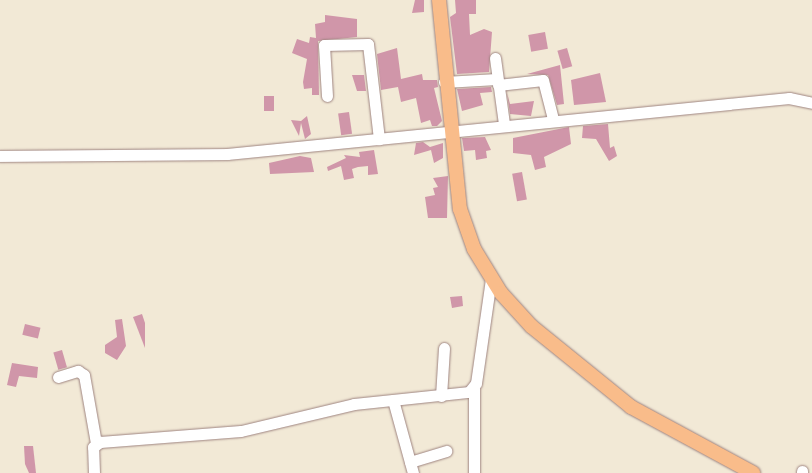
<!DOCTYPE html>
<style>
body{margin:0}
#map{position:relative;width:812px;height:473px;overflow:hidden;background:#f2e9d6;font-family:"Sorts Mill Goudy",serif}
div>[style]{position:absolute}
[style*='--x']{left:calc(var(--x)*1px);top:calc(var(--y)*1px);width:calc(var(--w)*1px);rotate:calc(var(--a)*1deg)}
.building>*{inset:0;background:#d096a9;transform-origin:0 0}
.roads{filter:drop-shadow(0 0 1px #9e8480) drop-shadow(0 0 1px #9e8480)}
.minor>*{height:11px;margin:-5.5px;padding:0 5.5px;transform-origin:5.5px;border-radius:5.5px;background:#fff}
.major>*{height:14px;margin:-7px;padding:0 7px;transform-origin:7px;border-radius:7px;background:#f9bc8a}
span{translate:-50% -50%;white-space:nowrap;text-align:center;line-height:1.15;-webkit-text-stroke:4px #f6f6f2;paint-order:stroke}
</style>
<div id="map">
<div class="building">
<div style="clip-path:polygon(415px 0,424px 0,424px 12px,412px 13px)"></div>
<div style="clip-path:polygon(455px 0,476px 0,476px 14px,469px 14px,470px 35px,484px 29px,492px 32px,489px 72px,457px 74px,450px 17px,456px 13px)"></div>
<div style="clip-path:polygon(325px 15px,357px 19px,357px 37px,318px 41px,319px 95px,312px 95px,312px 88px,304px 89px,303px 82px,307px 59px,292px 53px,297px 39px,309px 43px,310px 37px,316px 38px,315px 24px,325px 22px)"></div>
<div style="left:545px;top:32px;width:17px;height:17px;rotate:80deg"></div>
<div style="clip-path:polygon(397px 48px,401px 79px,422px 74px,423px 80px,437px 80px,438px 87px,434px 88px,442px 121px,437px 126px,432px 126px,430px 120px,421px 123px,416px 98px,401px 102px,398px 87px,381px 90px,377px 54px)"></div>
<div style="left:567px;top:48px;width:19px;height:10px;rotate:74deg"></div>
<div style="clip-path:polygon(560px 65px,564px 104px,557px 105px,548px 75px,527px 74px)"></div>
<div style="clip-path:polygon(600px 73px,606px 102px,574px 105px,571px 80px)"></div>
<div style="clip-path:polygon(352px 75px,364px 75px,366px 91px,357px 91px)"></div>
<div style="clip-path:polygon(491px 87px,492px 92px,480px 93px,483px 105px,462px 111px,457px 89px)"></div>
<div style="clip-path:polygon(507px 93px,510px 104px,534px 101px,531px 116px,510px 114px)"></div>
<div style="left:264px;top:96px;width:10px;height:15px"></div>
<div style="left:349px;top:112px;width:22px;height:11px;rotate:82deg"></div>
<div style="clip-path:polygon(307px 116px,311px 134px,305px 139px,301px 123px,299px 136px,291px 120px,301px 121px)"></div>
<div style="clip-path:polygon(608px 124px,610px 148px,614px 146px,617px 156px,609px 161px,596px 139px,582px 138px,583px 126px)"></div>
<div style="clip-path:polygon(569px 127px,571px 144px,544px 157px,546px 167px,535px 170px,531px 155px,513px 153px,513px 138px)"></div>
<div style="clip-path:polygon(485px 137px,491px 150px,486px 151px,487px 158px,476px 160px,475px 150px,464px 151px,462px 138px)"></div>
<div style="clip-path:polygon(423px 142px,430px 147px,443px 143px,443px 158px,434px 163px,431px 150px,414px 155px,416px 143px)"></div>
<div style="clip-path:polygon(374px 150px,378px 174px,368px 175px,368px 166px,358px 167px,352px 169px,354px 178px,344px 180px,341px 166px,328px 171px,327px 167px,346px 158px,344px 155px,360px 157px,359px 152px)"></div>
<div style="clip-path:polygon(300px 156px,311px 158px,314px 172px,270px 174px,269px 163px)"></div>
<div style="left:522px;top:172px;width:28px;height:10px;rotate:80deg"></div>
<div style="clip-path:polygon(448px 176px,447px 218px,428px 218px,425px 197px,435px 195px,433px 188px,438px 187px,433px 178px)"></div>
<div style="clip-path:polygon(462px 296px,463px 306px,452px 308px,450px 297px)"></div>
<div style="clip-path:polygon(142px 314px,145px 323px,145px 348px,133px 317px)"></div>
<div style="clip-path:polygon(122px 319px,126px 346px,117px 360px,105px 353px,105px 345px,117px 337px,115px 320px)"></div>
<div style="left:25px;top:324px;width:16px;height:11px;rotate:14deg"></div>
<div style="left:62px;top:350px;width:18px;height:9px;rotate:74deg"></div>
<div style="clip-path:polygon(12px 363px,38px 367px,37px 378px,19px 376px,16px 387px,7px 385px)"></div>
<div style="clip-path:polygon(24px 446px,33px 446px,36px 473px,29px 473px,25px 464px)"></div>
</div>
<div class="roads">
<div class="minor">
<div style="--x:495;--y:58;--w:67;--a:82.2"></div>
<div style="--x:444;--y:82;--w:53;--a:-3.2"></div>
<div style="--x:498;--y:85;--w:45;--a:-6.3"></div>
<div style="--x:543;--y:80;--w:40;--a:75.6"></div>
<div style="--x:327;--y:96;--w:51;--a:-93.4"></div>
<div style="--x:324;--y:45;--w:44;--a:-1.3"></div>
<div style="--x:368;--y:44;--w:96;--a:83.4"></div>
<div style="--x:0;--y:156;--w:227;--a:-0.5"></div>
<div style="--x:227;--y:154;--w:565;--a:-5.69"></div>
<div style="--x:789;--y:98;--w:24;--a:12"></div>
<div style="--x:58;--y:377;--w:21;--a:-17"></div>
<div style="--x:78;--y:371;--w:7;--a:34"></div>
<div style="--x:84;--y:375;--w:69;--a:80"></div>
<div style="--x:474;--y:388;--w:85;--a:90"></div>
<div style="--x:441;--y:396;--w:48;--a:-86.4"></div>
<div style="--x:393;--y:400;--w:76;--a:74.7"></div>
<div style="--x:410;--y:462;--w:38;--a:-17"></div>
<div style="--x:94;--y:473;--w:26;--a:-92"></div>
<div style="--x:93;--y:447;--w:9;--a:-36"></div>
<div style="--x:100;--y:442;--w:141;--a:-4.5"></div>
<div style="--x:241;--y:431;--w:116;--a:-13.4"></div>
<div style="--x:354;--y:404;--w:116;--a:-6"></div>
<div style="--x:469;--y:392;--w:11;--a:-52"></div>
<div style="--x:476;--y:383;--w:105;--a:-81.8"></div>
<div style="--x:802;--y:473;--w:2;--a:-90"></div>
</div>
<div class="major">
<div style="--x:439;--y:0;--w:210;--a:84.3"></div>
<div style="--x:460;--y:209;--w:42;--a:70.7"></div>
<div style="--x:474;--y:249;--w:52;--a:58.5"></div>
<div style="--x:501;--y:293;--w:45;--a:47.7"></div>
<div style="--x:531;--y:326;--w:129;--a:39"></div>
<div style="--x:631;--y:407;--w:139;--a:28.4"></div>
</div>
</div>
</div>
